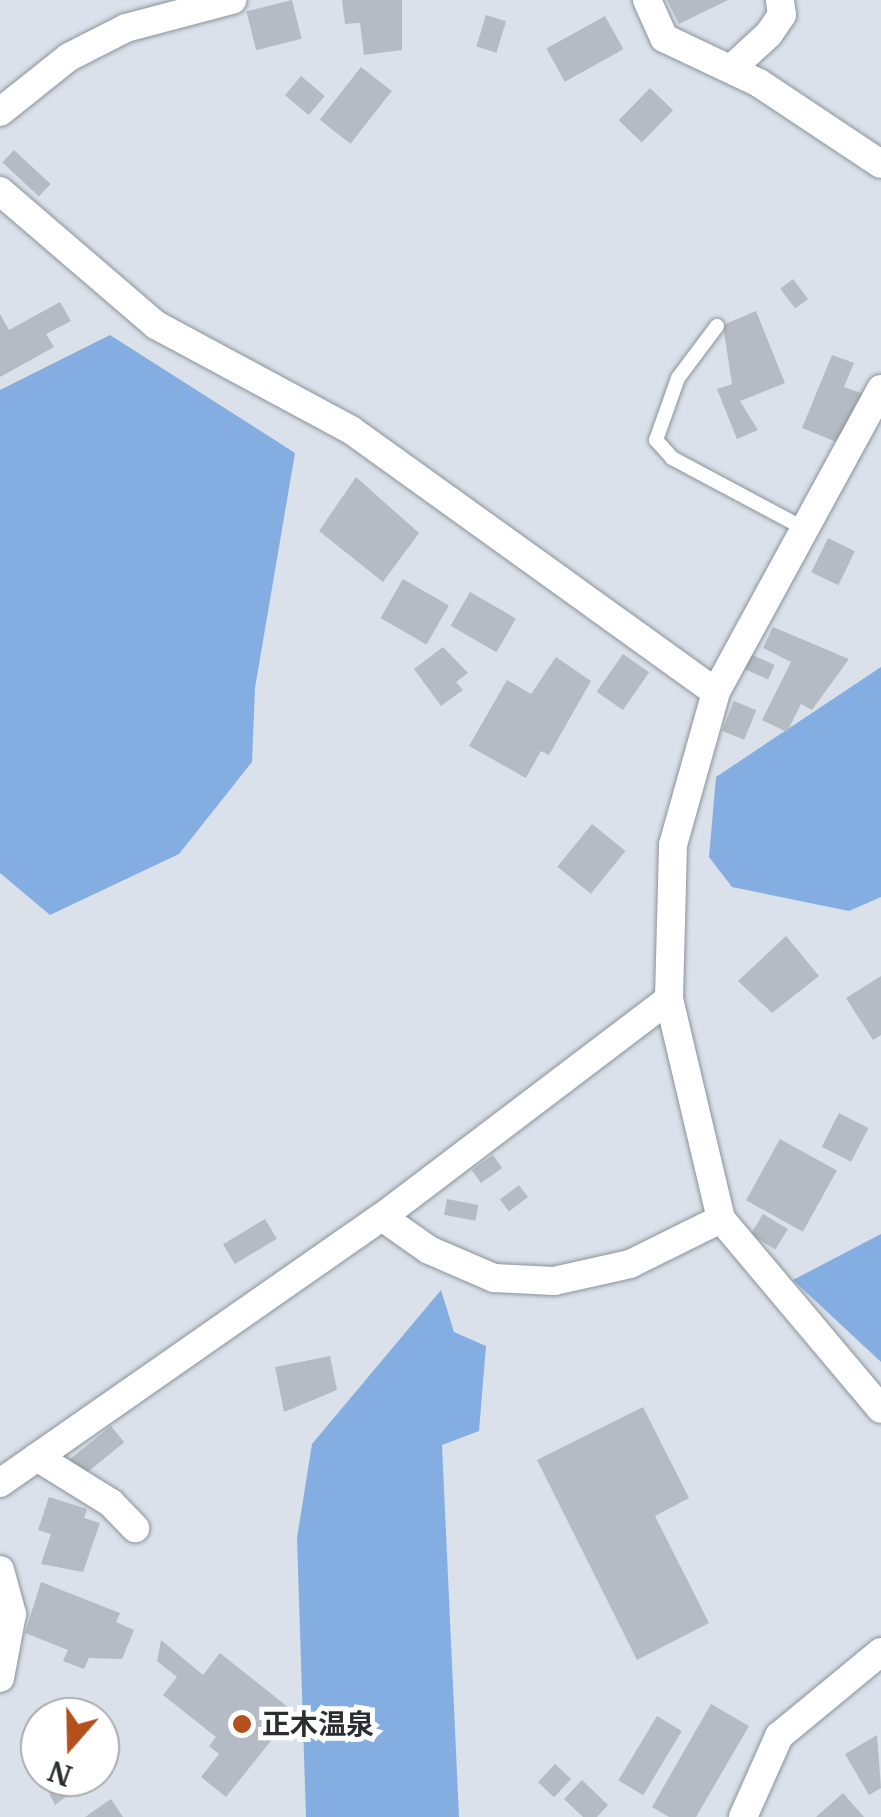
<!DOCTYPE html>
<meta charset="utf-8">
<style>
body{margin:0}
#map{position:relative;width:881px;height:1817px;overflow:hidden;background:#dae1ea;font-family:Merriweather,"Noto Sans JP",serif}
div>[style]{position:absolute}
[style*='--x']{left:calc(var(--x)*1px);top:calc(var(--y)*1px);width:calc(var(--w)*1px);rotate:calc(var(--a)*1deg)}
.forest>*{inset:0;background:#84aee1}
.building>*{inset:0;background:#b4bbc4;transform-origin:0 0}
.roads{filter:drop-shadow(0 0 2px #8c929b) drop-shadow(0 0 2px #8c929b)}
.service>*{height:14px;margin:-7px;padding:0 7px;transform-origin:7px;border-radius:7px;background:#fff}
.minor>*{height:28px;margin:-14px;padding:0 14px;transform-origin:14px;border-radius:14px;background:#fff}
.dots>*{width:28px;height:28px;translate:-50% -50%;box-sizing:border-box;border:5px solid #fff;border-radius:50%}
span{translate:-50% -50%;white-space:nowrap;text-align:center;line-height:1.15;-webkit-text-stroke:10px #fff;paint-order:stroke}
.poi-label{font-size:28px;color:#2b2e31;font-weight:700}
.left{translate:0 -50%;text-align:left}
.north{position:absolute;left:20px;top:1697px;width:100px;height:100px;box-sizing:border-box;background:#fff;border:2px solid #aaabad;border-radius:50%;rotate:200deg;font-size:28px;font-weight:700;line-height:40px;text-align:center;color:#2b2e31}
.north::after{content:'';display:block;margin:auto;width:35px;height:45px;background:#b44f1e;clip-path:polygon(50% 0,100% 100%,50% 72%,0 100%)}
</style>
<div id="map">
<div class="forest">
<div style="clip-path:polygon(110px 335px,295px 453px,255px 688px,252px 762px,179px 854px,50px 915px,0 873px,0 390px)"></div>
<div style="clip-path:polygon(881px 667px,881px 897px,849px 911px,732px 887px,709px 857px,716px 777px)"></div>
<div style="clip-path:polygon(881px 1234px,881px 1362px,793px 1280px)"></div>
<div style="clip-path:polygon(441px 1290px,454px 1332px,486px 1346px,479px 1431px,442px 1445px,459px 1817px,306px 1817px,297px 1538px,312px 1444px)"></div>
</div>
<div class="building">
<div style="left:292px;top:0;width:40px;height:47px;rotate:76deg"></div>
<div style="clip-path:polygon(342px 0,402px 0,402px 50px,364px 55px,360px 23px,345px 24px)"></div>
<div style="clip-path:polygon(667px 0,728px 0,679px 24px)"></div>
<div style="left:486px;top:15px;width:21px;height:33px;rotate:17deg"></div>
<div style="left:605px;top:16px;width:38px;height:67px;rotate:61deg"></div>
<div style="left:361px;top:67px;width:39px;height:67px;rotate:38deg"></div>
<div style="left:301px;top:76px;width:31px;height:25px;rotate:40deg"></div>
<div style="left:650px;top:88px;width:32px;height:45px;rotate:44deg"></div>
<div style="left:14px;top:150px;width:50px;height:17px;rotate:43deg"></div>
<div style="left:793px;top:279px;width:25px;height:16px;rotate:53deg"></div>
<div style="clip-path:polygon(60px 302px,71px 321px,46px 334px,54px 347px,0 377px,0 314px,9px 330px)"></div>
<div style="clip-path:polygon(756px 311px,785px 383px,740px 401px,758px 430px,737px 439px,717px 389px,732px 384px,723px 325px)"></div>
<div style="clip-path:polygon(832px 355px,854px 363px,844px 387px,864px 394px,839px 443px,802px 428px)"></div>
<div style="clip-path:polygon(356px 477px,419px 533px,383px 582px,319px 531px)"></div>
<div style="left:828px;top:538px;width:30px;height:38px;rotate:26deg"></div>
<div style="left:403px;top:579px;width:53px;height:45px;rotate:30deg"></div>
<div style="left:470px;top:592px;width:53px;height:39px;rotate:30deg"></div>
<div style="clip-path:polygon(773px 627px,849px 659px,812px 710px,801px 704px,787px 732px,762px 720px,791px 662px,763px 648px)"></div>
<div style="clip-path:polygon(443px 647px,468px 673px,456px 682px,463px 690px,441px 706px,414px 669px)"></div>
<div style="left:623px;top:654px;width:32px;height:46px;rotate:35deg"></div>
<div style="left:750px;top:654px;width:27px;height:16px;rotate:24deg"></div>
<div style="clip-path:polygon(556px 657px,591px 681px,549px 755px,541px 751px,526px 778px,469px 746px,507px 680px,531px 694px)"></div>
<div style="left:734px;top:701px;width:24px;height:32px;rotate:22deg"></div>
<div style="left:592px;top:824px;width:43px;height:55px;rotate:39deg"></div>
<div style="clip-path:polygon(786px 936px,819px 976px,772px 1013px,738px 981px)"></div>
<div style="clip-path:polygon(881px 976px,881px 1035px,873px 1040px,846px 998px)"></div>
<div style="left:839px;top:1113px;width:33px;height:38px;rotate:27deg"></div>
<div style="left:780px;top:1139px;width:65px;height:70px;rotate:29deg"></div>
<div style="left:493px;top:1155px;width:16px;height:26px;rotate:55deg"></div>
<div style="left:519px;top:1185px;width:15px;height:24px;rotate:53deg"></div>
<div style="left:447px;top:1199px;width:32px;height:16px;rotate:11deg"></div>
<div style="left:763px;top:1214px;width:29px;height:24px;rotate:31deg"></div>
<div style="left:265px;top:1219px;width:23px;height:49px;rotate:59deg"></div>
<div style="clip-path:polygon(330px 1356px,337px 1390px,284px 1412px,275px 1367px)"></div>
<div style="clip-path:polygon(643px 1407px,689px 1498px,655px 1516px,709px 1623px,637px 1660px,537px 1460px)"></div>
<div style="left:111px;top:1426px;width:21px;height:55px;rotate:51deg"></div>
<div style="clip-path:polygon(49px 1497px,87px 1509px,84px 1518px,100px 1523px,83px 1572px,41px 1564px,51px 1534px,38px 1530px)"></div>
<div style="clip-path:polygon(41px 1582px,120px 1613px,116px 1622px,134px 1630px,122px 1659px,89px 1658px,84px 1669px,63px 1661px,68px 1650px,25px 1633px)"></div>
<div style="clip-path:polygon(161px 1640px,203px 1675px,220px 1653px,294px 1712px,226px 1797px,201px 1777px,219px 1754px,209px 1746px,216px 1737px,163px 1695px,177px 1677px,157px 1661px)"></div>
<div style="clip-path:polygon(711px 1704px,749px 1726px,696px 1817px,669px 1817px,652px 1807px)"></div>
<div style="left:657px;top:1716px;width:29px;height:75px;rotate:31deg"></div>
<div style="clip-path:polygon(877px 1735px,881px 1788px,869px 1795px,845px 1754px)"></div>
<div style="left:555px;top:1764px;width:22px;height:25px;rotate:43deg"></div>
<div style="clip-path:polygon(41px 1777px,92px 1777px,55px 1805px)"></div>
<div style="clip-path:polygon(582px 1780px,608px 1805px,597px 1817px,583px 1817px,564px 1799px)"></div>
<div style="clip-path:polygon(843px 1793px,864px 1817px,816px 1817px)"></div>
<div style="clip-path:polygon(111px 1799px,123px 1817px,85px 1817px)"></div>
</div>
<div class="roads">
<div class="service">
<div style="--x:717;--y:326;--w:65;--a:126.9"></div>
<div style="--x:678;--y:378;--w:66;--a:109.5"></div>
<div style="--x:656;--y:440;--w:24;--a:48"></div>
<div style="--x:672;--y:458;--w:151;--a:28.1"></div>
</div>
<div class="minor">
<div style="--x:647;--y:0;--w:42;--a:65.9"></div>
<div style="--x:664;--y:38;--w:105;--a:25.3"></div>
<div style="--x:759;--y:83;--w:146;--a:33.6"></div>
<div style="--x:732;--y:68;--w:50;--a:-42.6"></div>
<div style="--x:769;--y:34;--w:23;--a:-56"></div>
<div style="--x:782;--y:15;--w:15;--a:-98"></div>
<div style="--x:0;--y:112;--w:88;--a:-38.6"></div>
<div style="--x:69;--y:57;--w:64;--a:-27"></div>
<div style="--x:126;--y:28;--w:110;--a:-14.8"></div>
<div style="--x:0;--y:191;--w:206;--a:40.7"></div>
<div style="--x:156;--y:325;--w:221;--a:28.3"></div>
<div style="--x:351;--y:430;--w:449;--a:35.7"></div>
<div style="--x:881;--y:389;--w:345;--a:118.6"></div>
<div style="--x:716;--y:692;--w:159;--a:105.7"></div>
<div style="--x:673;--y:845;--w:154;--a:91.5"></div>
<div style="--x:669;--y:999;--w:226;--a:76.7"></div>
<div style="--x:721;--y:1219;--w:248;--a:49.9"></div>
<div style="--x:382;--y:1217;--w:57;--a:35.1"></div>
<div style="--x:429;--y:1250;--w:71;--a:23.3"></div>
<div style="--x:494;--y:1278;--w:60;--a:2.9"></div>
<div style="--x:554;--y:1281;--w:78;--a:-12.6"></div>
<div style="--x:630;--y:1264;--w:102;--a:-26.3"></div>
<div style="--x:37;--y:1457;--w:87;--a:31.9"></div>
<div style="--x:111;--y:1503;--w:35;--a:46"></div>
<div style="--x:0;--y:1483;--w:465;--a:-34.9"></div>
<div style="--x:382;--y:1217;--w:360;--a:-37.2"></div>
<div style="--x:0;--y:1570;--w:46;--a:74.7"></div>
<div style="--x:12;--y:1614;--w:65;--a:100.6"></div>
<div style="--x:743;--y:1817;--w:89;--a:-66"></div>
<div style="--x:779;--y:1736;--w:132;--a:-39.5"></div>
</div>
</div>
<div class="dots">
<div style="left:242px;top:1724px;background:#b44f1e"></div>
</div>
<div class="poi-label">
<span class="left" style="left:262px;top:1724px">正木温泉</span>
</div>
<div class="north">N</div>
</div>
